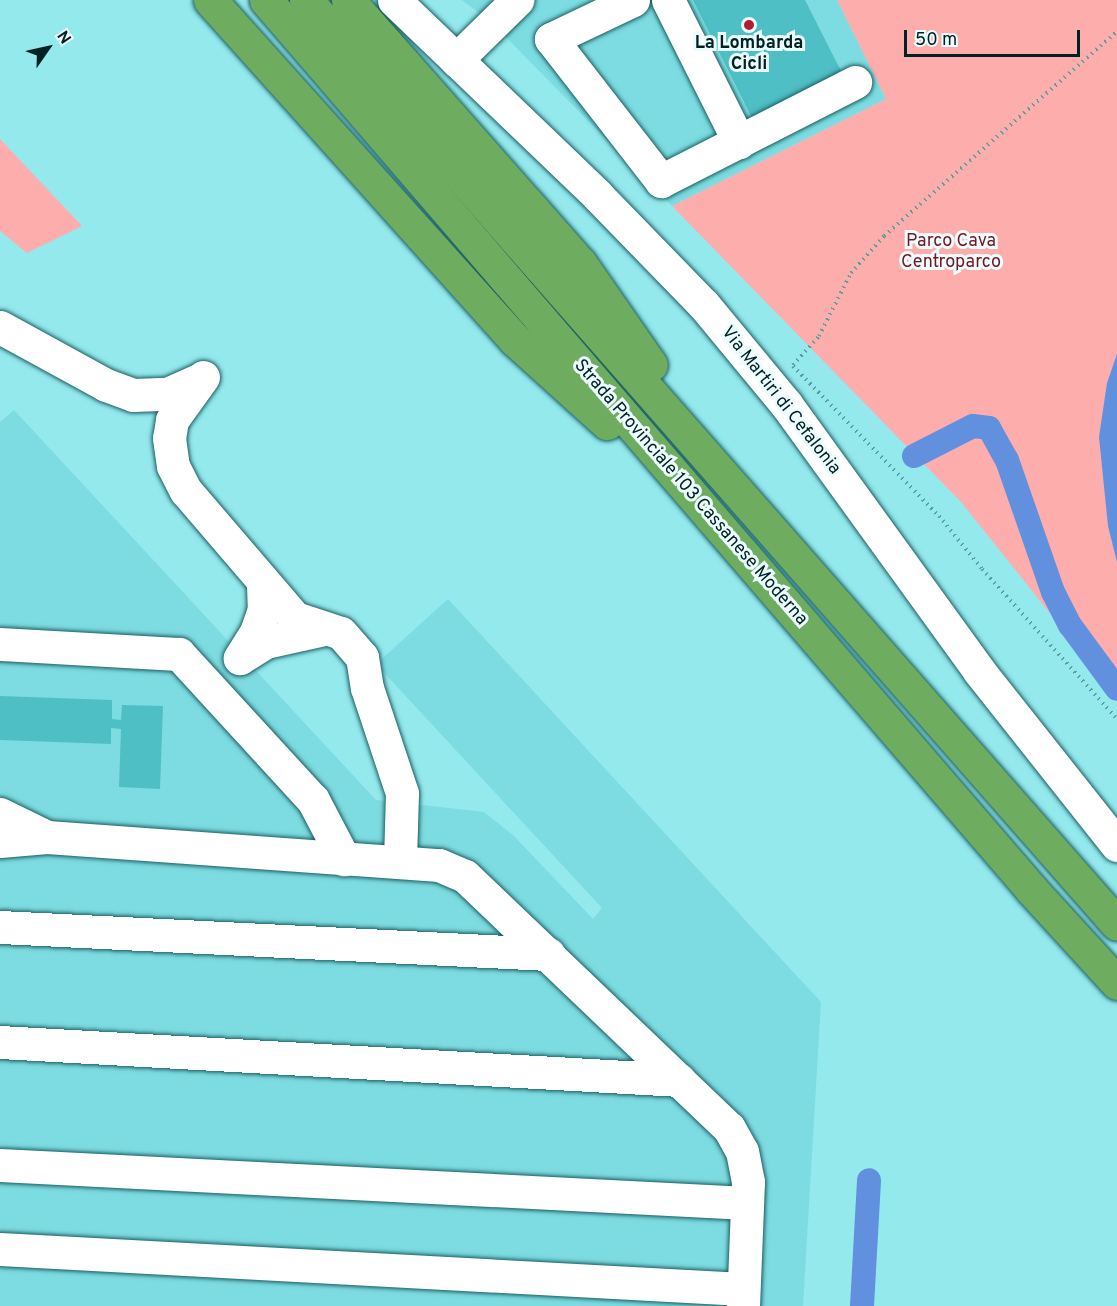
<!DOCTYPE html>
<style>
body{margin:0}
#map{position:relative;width:1117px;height:1306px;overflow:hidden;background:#94e9ed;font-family:Overpass,sans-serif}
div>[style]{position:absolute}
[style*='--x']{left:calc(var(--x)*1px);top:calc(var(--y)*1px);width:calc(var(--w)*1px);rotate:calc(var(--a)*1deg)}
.built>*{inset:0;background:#7ddce1}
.green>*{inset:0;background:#fdadac}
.water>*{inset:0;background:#6190de}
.canal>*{height:24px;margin:-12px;padding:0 12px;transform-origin:12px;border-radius:12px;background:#6190de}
.building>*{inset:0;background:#4ebfc5}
.path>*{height:4px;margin-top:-2px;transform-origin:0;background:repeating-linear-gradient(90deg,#5b9da0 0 1.5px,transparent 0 6px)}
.roads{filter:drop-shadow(0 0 2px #1a5f62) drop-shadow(0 0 2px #1a5f62)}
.minor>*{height:33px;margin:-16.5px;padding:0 16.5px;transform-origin:16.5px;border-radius:16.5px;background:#fff}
.highway>*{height:33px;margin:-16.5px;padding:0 16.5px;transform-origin:16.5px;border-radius:16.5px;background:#6eac5f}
.dots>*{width:16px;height:16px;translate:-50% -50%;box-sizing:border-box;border:3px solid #edfcfd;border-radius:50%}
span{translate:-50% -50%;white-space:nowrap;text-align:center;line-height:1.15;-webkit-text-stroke:6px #edfcfd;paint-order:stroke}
.poi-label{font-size:18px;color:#002224;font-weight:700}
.park-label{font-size:18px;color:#741723}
.street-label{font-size:18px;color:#002224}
.north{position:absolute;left:18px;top:18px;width:60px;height:60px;-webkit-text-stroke:4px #edfcfd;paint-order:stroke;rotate:56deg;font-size:16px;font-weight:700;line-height:24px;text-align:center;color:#002224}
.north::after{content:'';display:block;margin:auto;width:21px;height:27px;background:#002224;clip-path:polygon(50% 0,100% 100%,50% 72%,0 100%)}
.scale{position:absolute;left:904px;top:30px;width:176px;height:27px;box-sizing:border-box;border:3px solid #002224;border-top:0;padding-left:8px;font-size:18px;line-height:21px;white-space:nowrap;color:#002224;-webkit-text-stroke:4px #edfcfd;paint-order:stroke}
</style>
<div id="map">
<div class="built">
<div style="clip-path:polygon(462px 0,837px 0,886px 99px,672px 206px,492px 23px)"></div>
<div style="clip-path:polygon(14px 410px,376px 800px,484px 812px,514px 836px,593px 919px,602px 908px,376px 664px,448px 599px,821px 1002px,803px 1306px,0 1306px,0 422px)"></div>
</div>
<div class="green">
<div style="clip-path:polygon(837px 0,1117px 0,1117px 697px,961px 502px,672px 206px,886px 99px)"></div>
<div style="clip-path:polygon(0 139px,82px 226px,27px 253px,0 231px)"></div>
</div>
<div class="water">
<div style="clip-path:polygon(1117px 354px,1117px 562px,1108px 526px,1099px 437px,1107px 383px)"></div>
</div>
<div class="canal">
<div style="--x:914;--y:456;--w:66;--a:-27"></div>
<div style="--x:973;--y:426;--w:16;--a:7"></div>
<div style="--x:989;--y:428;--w:37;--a:61"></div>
<div style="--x:1007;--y:460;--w:140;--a:70.8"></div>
<div style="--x:1053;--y:592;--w:37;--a:63"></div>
<div style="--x:1070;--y:625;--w:79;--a:53.7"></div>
<div style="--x:862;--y:1306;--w:126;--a:-86.8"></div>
</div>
<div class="building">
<div style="clip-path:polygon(693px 0,805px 0,845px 79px,755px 124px)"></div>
<div style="clip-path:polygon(0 696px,112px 700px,112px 719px,121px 720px,122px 705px,163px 706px,160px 789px,119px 787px,121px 729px,111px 728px,111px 744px,0 740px)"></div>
</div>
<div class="path">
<div style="--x:793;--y:365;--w:39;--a:-48"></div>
<div style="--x:819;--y:336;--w:71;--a:-63.1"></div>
<div style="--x:851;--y:273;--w:50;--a:-48.3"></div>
<div style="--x:884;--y:236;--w:310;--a:-41.3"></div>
<div style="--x:793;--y:366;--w:209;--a:45.8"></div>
<div style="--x:939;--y:516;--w:68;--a:50.9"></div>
<div style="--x:982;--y:569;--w:202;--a:48"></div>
</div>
<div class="roads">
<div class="minor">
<div style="--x:394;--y:0;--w:281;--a:43.8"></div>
<div style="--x:597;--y:195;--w:153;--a:45.8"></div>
<div style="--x:704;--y:305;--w:129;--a:50.4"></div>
<div style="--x:786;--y:404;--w:329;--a:54.1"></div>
<div style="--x:979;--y:671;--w:222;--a:51.6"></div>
<div style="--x:633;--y:0;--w:91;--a:154.6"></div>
<div style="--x:551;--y:39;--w:180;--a:52.2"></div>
<div style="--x:661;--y:181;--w:218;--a:-27"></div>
<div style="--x:668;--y:0;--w:159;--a:63.4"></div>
<div style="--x:456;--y:60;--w:86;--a:-44.5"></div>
<div style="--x:0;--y:327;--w:121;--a:28.7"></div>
<div style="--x:106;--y:385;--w:29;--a:20"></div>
<div style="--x:133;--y:395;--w:34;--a:-2"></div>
<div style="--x:167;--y:394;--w:35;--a:-24"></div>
<div style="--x:203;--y:377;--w:53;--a:125.8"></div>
<div style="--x:172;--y:420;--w:18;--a:99"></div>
<div style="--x:169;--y:438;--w:28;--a:82"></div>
<div style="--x:173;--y:466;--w:28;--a:63"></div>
<div style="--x:186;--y:491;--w:167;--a:49.4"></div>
<div style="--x:295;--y:618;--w:48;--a:18.1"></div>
<div style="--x:341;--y:633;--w:32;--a:49"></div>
<div style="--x:362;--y:657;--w:31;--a:81"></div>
<div style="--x:367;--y:688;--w:111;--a:71.6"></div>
<div style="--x:402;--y:793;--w:69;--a:91.7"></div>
<div style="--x:263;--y:585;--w:24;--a:88"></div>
<div style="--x:264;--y:609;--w:24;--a:109"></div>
<div style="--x:256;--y:632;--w:31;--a:122"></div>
<div style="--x:240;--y:658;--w:31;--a:-32"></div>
<div style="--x:266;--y:642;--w:59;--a:-12.6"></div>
<div style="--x:0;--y:644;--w:179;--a:3.2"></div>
<div style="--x:179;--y:654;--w:198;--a:47.5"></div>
<div style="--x:313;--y:800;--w:67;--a:62.3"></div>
<div style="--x:0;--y:814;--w:52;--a:26.1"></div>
<div style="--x:0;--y:841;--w:47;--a:-4.9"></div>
<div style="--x:47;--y:837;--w:393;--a:4.1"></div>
<div style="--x:439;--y:865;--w:28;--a:23"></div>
<div style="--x:465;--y:876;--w:365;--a:43.7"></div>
<div style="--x:729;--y:1128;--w:26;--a:61"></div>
<div style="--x:742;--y:1151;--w:32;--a:79"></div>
<div style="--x:748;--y:1182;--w:124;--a:92.3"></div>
<div style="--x:0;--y:927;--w:549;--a:2.82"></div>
<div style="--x:0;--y:1042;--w:680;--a:3.2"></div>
<div style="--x:0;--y:1165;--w:748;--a:2.91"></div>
<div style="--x:0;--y:1249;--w:744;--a:3.08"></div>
</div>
<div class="highway">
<div style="--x:210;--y:0;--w:457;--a:48.1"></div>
<div style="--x:515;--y:340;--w:124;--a:42.1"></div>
<div style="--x:266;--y:0;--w:1174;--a:49.28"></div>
<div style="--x:1032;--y:890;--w:126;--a:47.6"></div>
<div style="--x:306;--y:0;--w:1229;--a:48.73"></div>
<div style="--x:348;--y:0;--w:351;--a:48.6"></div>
<div style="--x:580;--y:263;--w:124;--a:55.2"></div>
</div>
</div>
<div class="dots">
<div style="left:749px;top:25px;background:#b01d34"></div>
</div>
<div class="poi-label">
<span style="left:749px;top:55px">La Lombarda<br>Cicli</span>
</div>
<div class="park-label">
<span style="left:951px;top:253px">Parco Cava<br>Centroparco</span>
</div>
<div class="street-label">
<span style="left:780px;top:401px;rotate:52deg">Via Martiri di Cefalonia</span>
<span style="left:690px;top:493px;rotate:49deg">Strada Provinciale 103 Cassanese Moderna</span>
</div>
<div class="north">N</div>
<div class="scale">50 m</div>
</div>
